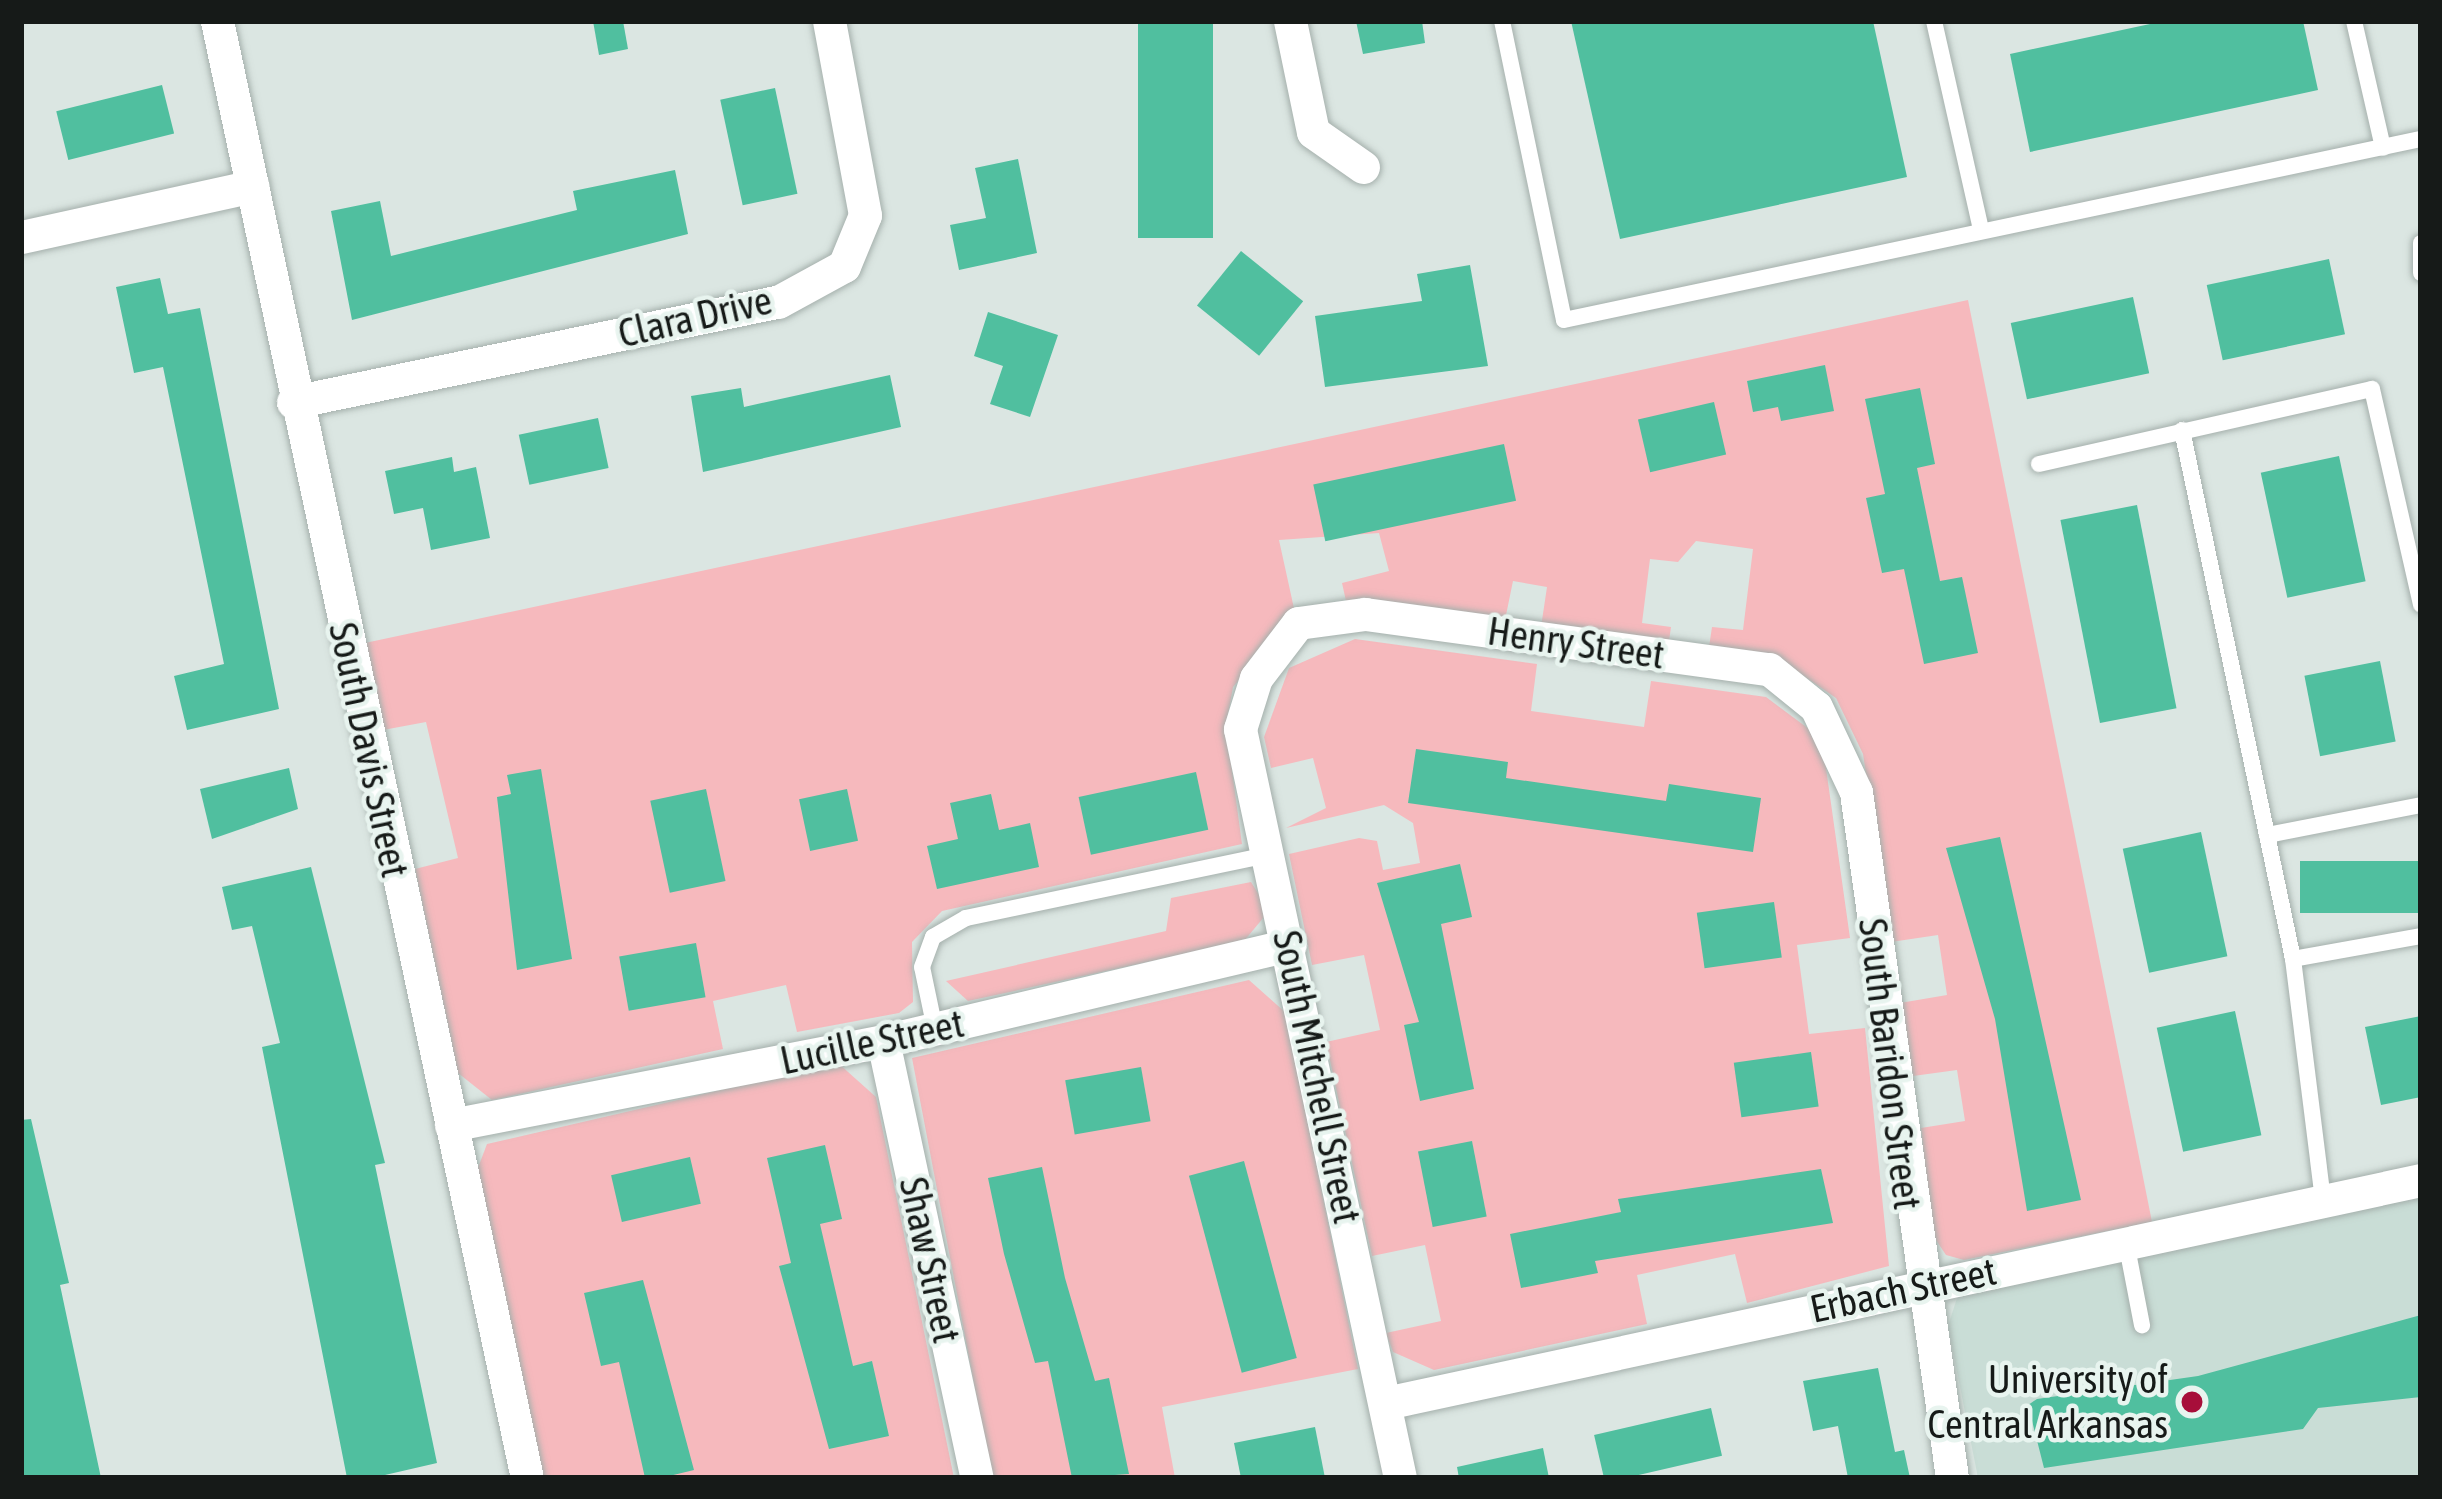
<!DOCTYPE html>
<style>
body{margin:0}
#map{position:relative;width:2442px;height:1499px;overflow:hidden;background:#dbe6e2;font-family:"Asap Condensed",sans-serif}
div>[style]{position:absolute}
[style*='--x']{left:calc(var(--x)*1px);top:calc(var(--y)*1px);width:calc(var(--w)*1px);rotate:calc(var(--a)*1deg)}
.built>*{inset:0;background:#c9ddd6}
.green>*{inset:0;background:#f6b9bd}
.building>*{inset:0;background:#50bf9f;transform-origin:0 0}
.roads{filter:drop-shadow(0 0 3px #a5b0ac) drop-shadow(0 0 3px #a5b0ac)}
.lane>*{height:16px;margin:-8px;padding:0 8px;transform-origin:8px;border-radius:8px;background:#fff}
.street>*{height:33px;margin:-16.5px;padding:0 16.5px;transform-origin:16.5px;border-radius:16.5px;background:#fff}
.dots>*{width:33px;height:33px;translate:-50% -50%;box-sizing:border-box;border:6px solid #e8f4ef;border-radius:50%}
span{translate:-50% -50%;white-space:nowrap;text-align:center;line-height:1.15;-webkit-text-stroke:9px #e8f4ef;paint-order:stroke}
.street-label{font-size:39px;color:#161a18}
.poi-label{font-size:39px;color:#161a18}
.right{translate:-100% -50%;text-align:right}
.frame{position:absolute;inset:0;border:24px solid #161a18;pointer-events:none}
</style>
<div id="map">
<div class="built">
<div style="clip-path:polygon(2421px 1197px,2421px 1478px,1978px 1478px,1948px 1326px,1958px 1295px)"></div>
</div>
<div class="green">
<div style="clip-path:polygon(1968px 300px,2152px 1222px,1964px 1260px,1946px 1255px,1932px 1234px,1921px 1128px,1965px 1121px,1957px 1070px,1913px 1076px,1900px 1003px,1947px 995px,1938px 935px,1891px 942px,1863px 754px,1836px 698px,1779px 659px,1709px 647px,1712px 627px,1743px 630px,1753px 549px,1696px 541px,1678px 562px,1650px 559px,1642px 623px,1671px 627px,1669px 641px,1541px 627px,1547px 587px,1513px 581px,1505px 620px,1346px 601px,1342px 583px,1389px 571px,1379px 533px,1279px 540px,1295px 613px,1233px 687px,1226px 726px,1242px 844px,942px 911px,912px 942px,913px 1002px,899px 1013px,797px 1032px,786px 985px,713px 1001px,723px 1049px,492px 1100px,458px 1073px,415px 869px,458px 858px,426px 722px,383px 730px,365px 643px)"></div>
<div style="clip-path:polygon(1355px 639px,1537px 664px,1531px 711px,1644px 727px,1651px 681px,1766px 697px,1809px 729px,1824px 754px,1850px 938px,1797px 945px,1809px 1034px,1865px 1028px,1889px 1266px,1747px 1303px,1735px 1254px,1637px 1275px,1647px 1324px,1434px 1370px,1393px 1352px,1386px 1333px,1441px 1321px,1425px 1245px,1372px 1256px,1326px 1042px,1380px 1030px,1364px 955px,1312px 965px,1289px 854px,1359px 838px,1377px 841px,1383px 870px,1420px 863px,1413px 823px,1384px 805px,1286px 828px,1326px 808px,1313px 758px,1271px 768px,1264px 737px,1289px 668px)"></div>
<div style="clip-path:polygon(1251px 882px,1269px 911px,1244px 941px,968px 1001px,946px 981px,1166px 931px,1171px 898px)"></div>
<div style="clip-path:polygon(1249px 980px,1285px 1012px,1358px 1369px,1162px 1407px,1175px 1478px,992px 1478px,912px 1058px)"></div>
<div style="clip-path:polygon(838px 1063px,876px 1097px,954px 1478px,539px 1478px,476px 1173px,487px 1144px)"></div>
</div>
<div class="building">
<div style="clip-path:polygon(593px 21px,623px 21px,628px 49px,599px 55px)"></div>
<div style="left:1138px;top:21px;width:75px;height:217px"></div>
<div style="clip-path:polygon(1356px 21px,1422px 21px,1425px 43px,1363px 54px)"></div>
<div style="clip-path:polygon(1571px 21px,1873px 21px,1907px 177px,1620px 239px)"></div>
<div style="clip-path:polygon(2164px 21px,2303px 21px,2318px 90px,2030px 152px,2010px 54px)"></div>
<div style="left:162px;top:85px;width:50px;height:109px;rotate:76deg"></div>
<div style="left:775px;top:88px;width:108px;height:56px;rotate:78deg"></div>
<div style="clip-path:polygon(1018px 159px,1037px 253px,959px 270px,950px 225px,986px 218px,975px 168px)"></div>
<div style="clip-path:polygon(675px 170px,688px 234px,352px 320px,331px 211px,380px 201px,391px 256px,577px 210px,573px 191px)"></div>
<div style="left:1241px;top:251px;width:80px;height:70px;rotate:39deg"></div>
<div style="left:2329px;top:259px;width:77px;height:125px;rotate:78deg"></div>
<div style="clip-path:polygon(1470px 265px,1488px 366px,1325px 387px,1315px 316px,1422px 301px,1417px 274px)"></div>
<div style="clip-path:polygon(160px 278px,168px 314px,200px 308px,279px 709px,187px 730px,174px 676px,224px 664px,163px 367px,134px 373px,116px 287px)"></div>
<div style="left:2133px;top:297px;width:78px;height:125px;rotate:78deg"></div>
<div style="clip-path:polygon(988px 312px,1058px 335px,1030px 417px,990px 404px,1003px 366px,974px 356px)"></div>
<div style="clip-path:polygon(1825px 365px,1834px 411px,1781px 421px,1778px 407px,1753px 412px,1747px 381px)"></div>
<div style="clip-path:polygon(890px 375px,901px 427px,703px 472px,691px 396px,741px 388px,744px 407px)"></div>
<div style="clip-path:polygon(1920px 388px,1935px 464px,1917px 468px,1940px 581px,1962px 577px,1978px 653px,1924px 664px,1904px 569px,1882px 573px,1866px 498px,1885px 494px,1865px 399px)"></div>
<div style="left:1714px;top:402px;width:54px;height:78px;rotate:77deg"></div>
<div style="left:598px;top:418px;width:51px;height:81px;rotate:78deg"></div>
<div style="left:1504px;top:444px;width:58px;height:195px;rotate:78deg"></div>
<div style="left:2339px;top:456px;width:128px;height:80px;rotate:78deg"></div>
<div style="clip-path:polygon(452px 457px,454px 472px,476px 467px,490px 538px,431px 550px,423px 508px,394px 514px,385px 471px)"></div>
<div style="left:2137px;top:505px;width:207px;height:78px;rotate:79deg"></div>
<div style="left:2380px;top:661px;width:82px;height:77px;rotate:79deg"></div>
<div style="clip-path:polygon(1416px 749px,1508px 762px,1506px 778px,1666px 801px,1669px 784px,1761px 798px,1753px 852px,1408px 803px)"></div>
<div style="clip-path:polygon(289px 768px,298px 809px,212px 839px,200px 789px)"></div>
<div style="clip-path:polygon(541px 769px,572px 959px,517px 970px,497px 797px,511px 794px,507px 775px)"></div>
<div style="left:1196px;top:772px;width:59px;height:120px;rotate:78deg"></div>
<div style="left:706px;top:789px;width:94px;height:57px;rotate:78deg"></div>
<div style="left:847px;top:789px;width:53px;height:49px;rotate:78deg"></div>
<div style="clip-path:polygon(991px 794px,999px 830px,1030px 823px,1039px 867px,937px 889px,927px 846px,958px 839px,950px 803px)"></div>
<div style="left:2201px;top:832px;width:127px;height:80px;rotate:78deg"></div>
<div style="clip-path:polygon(2000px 837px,2081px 1200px,2027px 1211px,1995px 1019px,1946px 848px)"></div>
<div style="left:2421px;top:861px;width:52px;height:121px;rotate:90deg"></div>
<div style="clip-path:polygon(1460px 864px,1472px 917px,1441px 924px,1474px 1089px,1420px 1101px,1404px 1025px,1419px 1022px,1377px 883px)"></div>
<div style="clip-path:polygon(311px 867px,385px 1163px,375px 1165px,437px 1463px,372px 1478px,347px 1478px,262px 1047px,280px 1043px,252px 926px,232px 930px,222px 887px)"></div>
<div style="left:1774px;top:902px;width:56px;height:78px;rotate:82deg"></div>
<div style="left:696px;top:943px;width:55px;height:78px;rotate:80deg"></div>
<div style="left:2235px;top:1011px;width:127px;height:80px;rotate:78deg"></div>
<div style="clip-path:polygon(2421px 1016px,2421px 1097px,2381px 1105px,2365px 1027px)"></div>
<div style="left:1811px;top:1052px;width:55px;height:78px;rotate:82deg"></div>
<div style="left:1141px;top:1067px;width:55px;height:77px;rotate:80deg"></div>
<div style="clip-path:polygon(31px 1119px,69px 1283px,60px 1285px,101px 1478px,21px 1478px,21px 1120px)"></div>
<div style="left:1472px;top:1141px;width:77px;height:55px;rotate:79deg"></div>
<div style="clip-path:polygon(825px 1145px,842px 1219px,820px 1224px,853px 1366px,872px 1361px,889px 1436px,829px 1449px,779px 1266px,791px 1263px,767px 1158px)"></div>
<div style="left:690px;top:1157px;width:48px;height:81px;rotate:77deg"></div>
<div style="left:1244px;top:1161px;width:204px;height:57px;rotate:75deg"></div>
<div style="clip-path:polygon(1042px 1167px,1065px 1278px,1095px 1381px,1109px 1378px,1129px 1474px,1072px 1478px,1048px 1361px,1035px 1363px,1004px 1254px,988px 1178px)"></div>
<div style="clip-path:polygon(1821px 1169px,1833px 1223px,1595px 1261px,1598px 1273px,1521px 1288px,1510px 1234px,1621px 1212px,1618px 1199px)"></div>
<div style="clip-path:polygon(643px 1280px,694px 1470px,661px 1478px,645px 1478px,619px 1362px,601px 1366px,584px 1293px)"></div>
<div style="clip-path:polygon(2421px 1315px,2421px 1397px,2318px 1408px,2303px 1429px,2044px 1468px,2028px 1405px,2037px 1399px,2198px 1376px)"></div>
<div style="clip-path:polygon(1878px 1368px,1895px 1452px,1904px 1450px,1910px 1478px,1848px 1478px,1838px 1426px,1813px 1431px,1803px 1381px)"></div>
<div style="left:1711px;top:1408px;width:49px;height:120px;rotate:77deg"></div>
<div style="clip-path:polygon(1315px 1427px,1325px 1478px,1241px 1478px,1234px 1443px)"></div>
<div style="clip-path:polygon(1543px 1448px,1549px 1478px,1459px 1478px,1457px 1467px)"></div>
</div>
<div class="roads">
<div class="lane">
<div style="--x:1502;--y:21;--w:305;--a:78.3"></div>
<div style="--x:1564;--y:320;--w:876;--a:-11.93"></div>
<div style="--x:1934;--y:21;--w:214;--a:77.3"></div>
<div style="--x:2354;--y:21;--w:130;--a:77.1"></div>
<div style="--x:2421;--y:243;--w:30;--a:90"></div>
<div style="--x:2182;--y:430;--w:541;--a:78.15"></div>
<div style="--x:2293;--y:959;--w:244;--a:82.9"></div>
<div style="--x:2039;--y:464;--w:341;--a:-12.7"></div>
<div style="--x:2372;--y:389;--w:221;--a:77.2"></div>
<div style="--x:2267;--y:835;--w:157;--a:-11"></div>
<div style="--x:2293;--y:959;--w:130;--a:-10.2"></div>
<div style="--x:935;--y:1029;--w:63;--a:-101.8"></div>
<div style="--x:922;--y:967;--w:32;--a:-70"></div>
<div style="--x:933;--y:937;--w:38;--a:-30"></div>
<div style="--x:966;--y:918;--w:309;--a:-11.8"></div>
<div style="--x:2126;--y:1242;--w:85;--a:79.1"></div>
</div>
<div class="street">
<div style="--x:217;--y:21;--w:1490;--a:77.99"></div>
<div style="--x:1290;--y:21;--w:113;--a:78.3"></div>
<div style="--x:1313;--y:132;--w:61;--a:35"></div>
<div style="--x:21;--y:237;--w:237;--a:-12.4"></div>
<div style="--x:293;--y:402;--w:495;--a:-11.7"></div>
<div style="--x:778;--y:302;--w:75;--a:-28.6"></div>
<div style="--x:844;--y:266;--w:55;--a:-67.6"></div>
<div style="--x:865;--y:215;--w:197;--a:-100.5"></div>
<div style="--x:883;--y:1041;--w:447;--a:77.9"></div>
<div style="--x:451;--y:1125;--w:440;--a:-11"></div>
<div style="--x:883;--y:1041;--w:418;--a:-13.3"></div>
<div style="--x:1386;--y:1403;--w:1059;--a:-12.16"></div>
<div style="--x:1400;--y:1478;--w:766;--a:-102.06"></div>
<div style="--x:1240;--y:729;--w:53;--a:-72.6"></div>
<div style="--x:1256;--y:678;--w:69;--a:-52.6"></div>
<div style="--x:1298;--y:623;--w:68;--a:-7.7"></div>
<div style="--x:1365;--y:614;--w:408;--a:7.8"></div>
<div style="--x:1769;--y:669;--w:60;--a:39"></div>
<div style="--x:1816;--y:707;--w:94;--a:64.8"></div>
<div style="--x:1856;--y:792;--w:693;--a:82.03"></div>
</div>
</div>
<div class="dots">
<div style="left:2192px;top:1402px;background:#a70e3a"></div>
</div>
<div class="street-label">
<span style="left:695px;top:317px;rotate:-13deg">Clara Drive</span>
<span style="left:1576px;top:643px;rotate:8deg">Henry Street</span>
<span style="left:369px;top:750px;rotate:78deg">South Davis Street</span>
<span style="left:872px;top:1042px;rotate:-12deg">Lucille Street</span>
<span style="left:1890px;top:1064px;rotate:83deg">South Baridon Street</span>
<span style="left:1317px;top:1077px;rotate:78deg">South Mitchell Street</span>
<span style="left:930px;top:1260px;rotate:78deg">Shaw Street</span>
<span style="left:1903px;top:1290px;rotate:-12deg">Erbach Street</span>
</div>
<div class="poi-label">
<span class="right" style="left:2168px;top:1402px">University of<br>Central Arkansas</span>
</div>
<div class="frame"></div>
</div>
